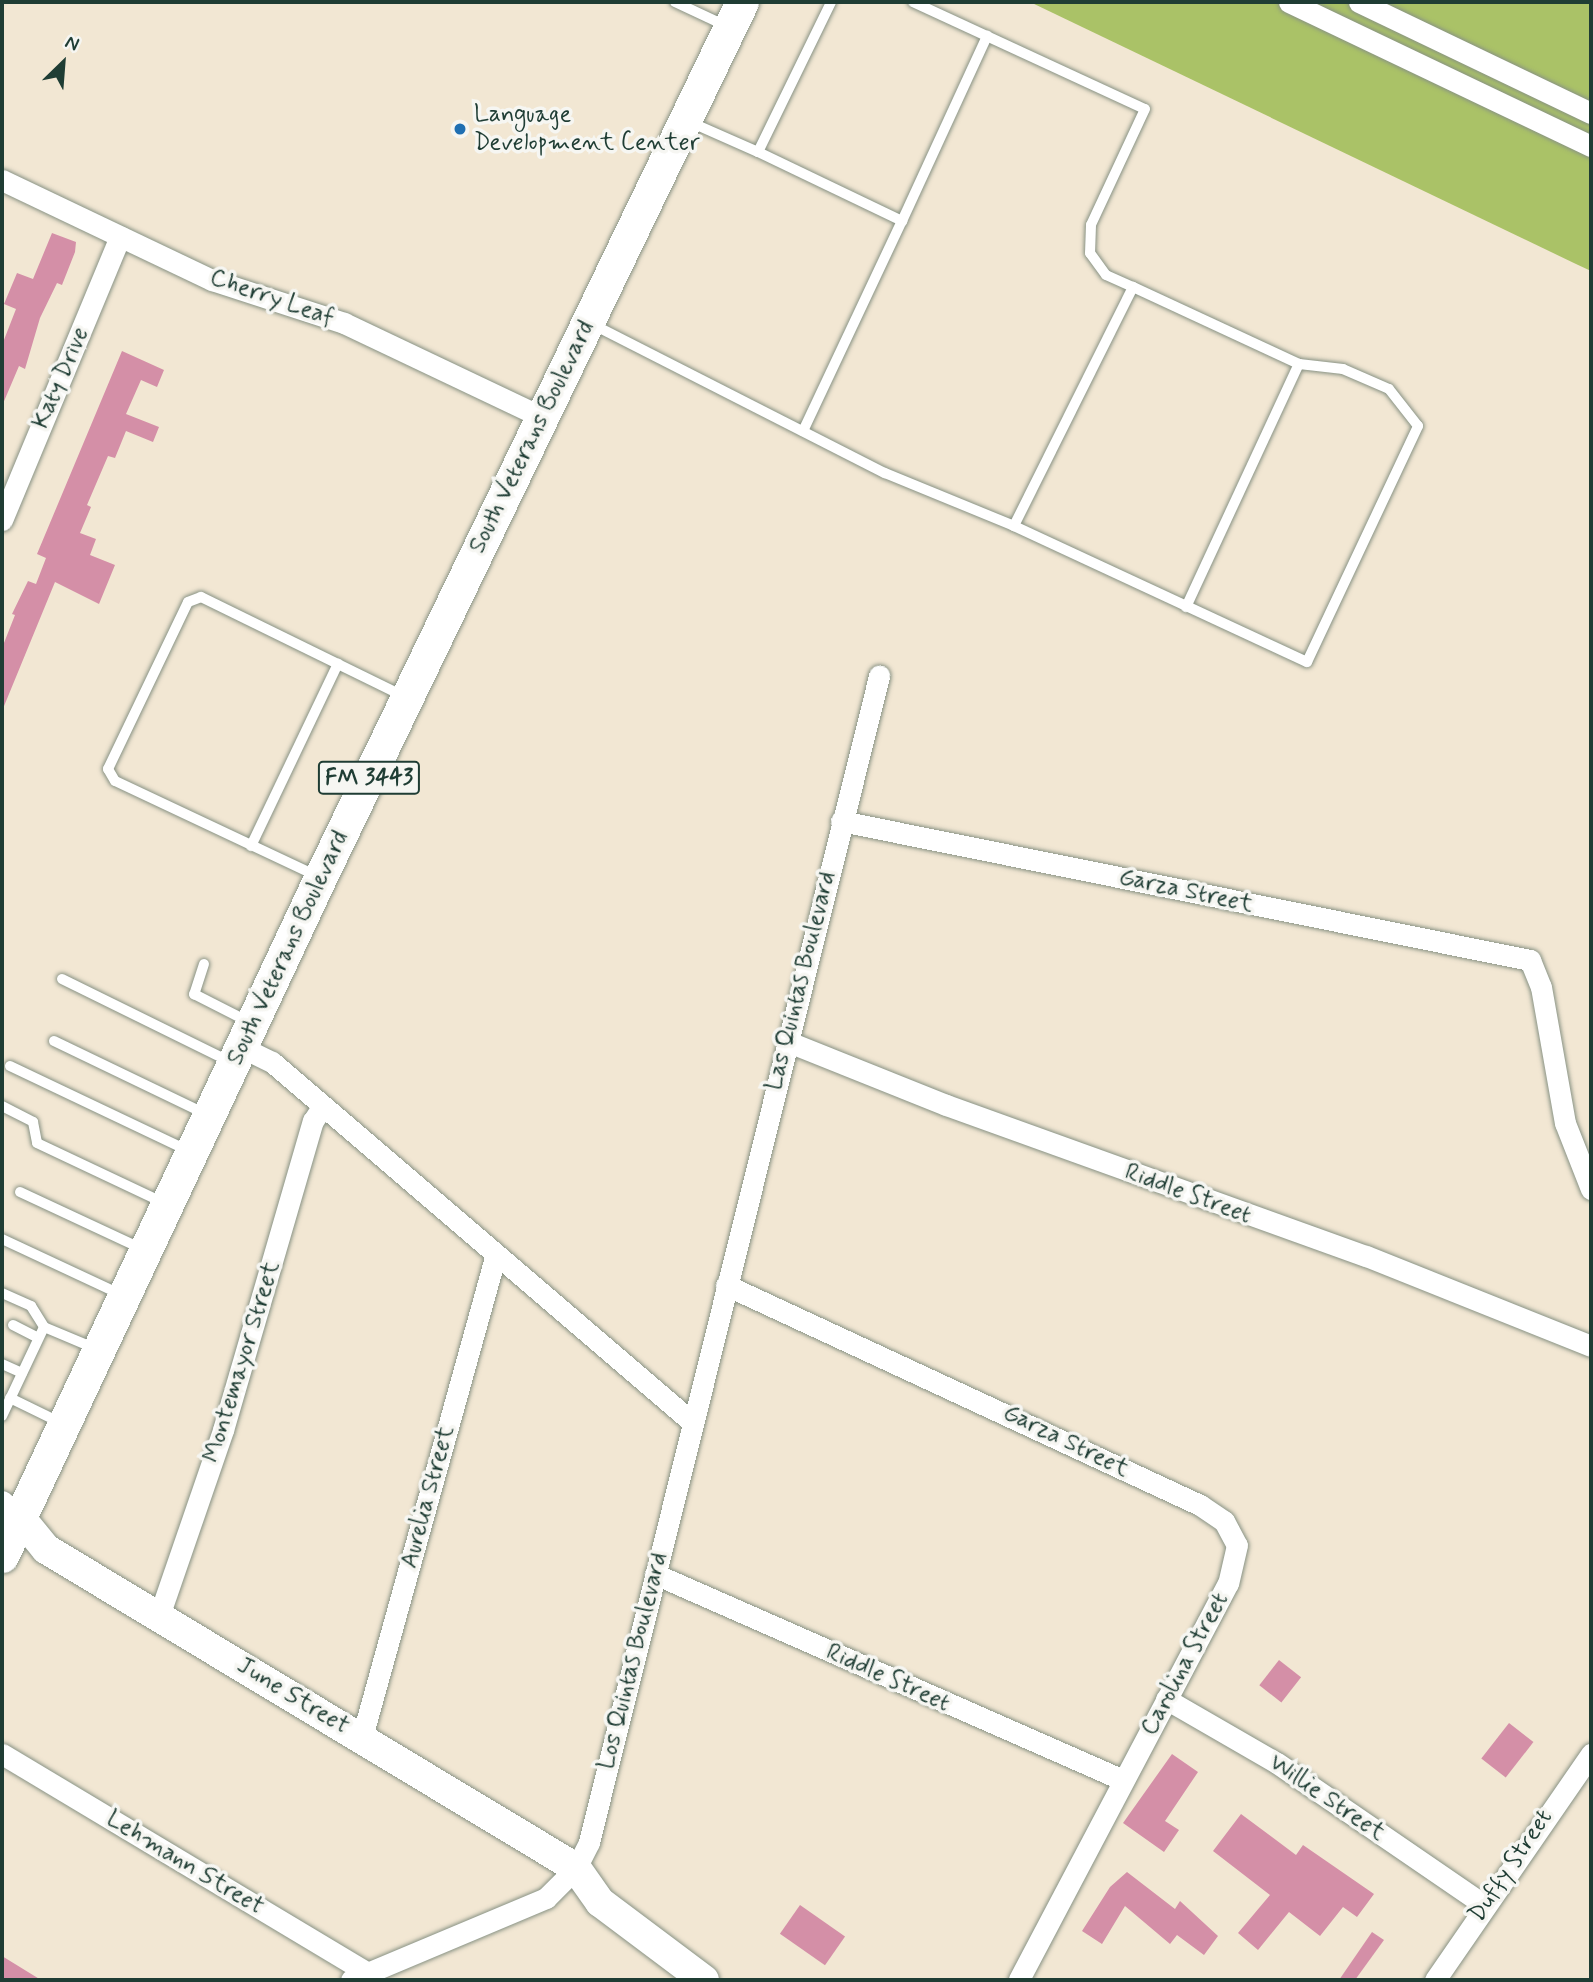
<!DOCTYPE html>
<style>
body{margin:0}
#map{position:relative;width:1593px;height:1982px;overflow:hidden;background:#f2e7d3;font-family:Mynerve,sans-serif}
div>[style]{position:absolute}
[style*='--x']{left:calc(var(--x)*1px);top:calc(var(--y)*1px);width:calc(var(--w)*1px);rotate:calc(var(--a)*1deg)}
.green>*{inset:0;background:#aac267}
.building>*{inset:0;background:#d48fa7;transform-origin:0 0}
.roads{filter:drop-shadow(0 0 2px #889284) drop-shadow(0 0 2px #889284)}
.lane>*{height:10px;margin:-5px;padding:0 5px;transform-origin:5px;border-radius:5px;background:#fff}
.street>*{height:21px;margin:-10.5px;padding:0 10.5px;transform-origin:10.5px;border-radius:10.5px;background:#fff}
.secondary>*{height:30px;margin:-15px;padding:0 15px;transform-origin:15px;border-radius:15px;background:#fff}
.primary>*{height:33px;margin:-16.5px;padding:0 16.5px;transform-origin:16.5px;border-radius:16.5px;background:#fff}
.dots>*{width:19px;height:19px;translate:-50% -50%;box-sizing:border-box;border:4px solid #f6f6f2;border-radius:50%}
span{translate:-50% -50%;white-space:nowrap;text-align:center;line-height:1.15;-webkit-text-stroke:7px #f6f6f2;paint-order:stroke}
.shield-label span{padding:2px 5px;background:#f6f6f2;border:2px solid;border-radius:5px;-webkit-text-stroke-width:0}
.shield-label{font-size:23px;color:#1f3d34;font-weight:700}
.poi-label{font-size:24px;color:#1f3d34}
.left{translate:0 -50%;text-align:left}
.street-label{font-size:24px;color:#1f3d34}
.frame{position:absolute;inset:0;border:4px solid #1f3d34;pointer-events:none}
.north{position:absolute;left:28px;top:28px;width:70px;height:70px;-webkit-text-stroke:5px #f6f6f2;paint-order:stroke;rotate:25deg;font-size:19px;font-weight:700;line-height:28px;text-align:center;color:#1f3d34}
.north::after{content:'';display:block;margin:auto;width:24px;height:32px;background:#1f3d34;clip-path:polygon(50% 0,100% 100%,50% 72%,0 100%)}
</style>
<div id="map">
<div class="green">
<div style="clip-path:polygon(1030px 2px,1591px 2px,1591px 271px,1576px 264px)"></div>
</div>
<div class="building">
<div style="clip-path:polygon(52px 233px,76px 242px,75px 252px,62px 285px,57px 283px,40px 318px,25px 369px,19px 366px,2px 406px,2px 345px,16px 309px,4px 304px,17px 273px,33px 279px)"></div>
<div style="clip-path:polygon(122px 351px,164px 370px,157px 387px,141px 380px,126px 414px,159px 427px,153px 442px,126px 431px,115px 458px,108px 456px,87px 505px,91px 507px,80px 533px,96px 539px,90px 555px,115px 565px,99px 604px,55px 582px,2px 711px,2px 648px,15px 615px,12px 614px,28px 581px,36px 584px,46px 558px,37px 554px)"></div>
<div style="left:1279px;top:1660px;width:28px;height:32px;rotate:38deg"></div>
<div style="left:1509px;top:1723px;width:31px;height:45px;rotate:38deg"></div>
<div style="clip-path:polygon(1172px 1754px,1198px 1772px,1165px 1821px,1179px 1830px,1164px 1852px,1123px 1823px)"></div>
<div style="clip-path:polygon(1241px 1814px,1296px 1855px,1303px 1845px,1374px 1894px,1357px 1917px,1343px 1907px,1320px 1936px,1289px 1912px,1258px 1950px,1238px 1933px,1270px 1895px,1213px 1851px)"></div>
<div style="clip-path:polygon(1127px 1872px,1175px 1909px,1180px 1901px,1218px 1936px,1204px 1955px,1177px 1935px,1170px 1944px,1125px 1906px,1102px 1944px,1082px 1931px,1110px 1887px)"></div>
<div style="left:800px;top:1905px;width:55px;height:35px;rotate:35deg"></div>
<div style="clip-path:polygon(1372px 1932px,1384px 1940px,1355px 1980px,1339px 1980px)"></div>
<div style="clip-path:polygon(2px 1956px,41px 1980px,2px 1980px)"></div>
</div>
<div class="roads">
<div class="lane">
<div style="--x:675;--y:2;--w:56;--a:25.2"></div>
<div style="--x:913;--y:2;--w:255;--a:24.8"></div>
<div style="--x:1145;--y:109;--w:128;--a:115"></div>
<div style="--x:1091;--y:225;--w:28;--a:92"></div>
<div style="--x:1090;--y:253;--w:27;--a:54"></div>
<div style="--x:1106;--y:275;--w:30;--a:24"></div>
<div style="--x:690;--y:122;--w:74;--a:23.8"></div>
<div style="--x:758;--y:152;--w:167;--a:-64"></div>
<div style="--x:758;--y:152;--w:160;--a:25.6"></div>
<div style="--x:902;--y:221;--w:204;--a:-65.3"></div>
<div style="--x:590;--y:323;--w:331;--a:27"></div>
<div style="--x:885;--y:473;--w:139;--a:22.3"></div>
<div style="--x:1014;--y:526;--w:323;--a:24.9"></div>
<div style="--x:1307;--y:662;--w:261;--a:-64.8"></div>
<div style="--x:1418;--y:426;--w:47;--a:-128.1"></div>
<div style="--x:1389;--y:389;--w:50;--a:-156.5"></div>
<div style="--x:1343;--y:369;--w:44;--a:-173.5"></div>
<div style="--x:1299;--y:364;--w:183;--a:-155.1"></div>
<div style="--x:1133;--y:287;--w:267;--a:116.5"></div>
<div style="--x:803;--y:431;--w:232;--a:-64.8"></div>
<div style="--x:1186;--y:607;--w:268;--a:-65.1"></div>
<div style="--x:251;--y:846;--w:202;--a:-64.5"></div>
<div style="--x:317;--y:876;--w:223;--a:-154.8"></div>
<div style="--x:115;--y:781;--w:14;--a:-120"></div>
<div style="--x:108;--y:769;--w:185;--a:-64.4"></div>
<div style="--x:188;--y:602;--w:14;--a:-21"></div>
<div style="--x:201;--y:597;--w:227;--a:26.1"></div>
<div style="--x:204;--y:964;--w:32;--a:108"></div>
<div style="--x:194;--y:994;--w:59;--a:27"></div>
<div style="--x:62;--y:979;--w:188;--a:26.2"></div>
<div style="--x:54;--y:1041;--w:169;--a:25.7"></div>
<div style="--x:10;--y:1066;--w:198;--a:25.4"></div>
<div style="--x:2;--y:1106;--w:35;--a:27"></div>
<div style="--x:33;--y:1122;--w:21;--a:79"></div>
<div style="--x:37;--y:1143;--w:140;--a:25.3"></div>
<div style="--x:20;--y:1192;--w:135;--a:25"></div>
<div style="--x:2;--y:1239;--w:130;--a:25"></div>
<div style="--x:2;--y:1293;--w:32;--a:24"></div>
<div style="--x:31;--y:1306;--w:25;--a:58"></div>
<div style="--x:44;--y:1327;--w:54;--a:22.8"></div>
<div style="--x:13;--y:1325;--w:28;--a:27"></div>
<div style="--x:2;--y:1364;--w:22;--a:24"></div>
<div style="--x:10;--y:1398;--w:57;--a:26.1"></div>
<div style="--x:2;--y:1416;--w:98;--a:-64.7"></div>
</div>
<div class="street">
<div style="--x:1289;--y:2;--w:335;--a:25.5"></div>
<div style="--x:1359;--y:2;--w:257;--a:25.6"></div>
<div style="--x:2;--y:180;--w:233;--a:25.5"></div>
<div style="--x:212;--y:280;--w:139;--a:18"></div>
<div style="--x:344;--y:323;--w:219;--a:25.4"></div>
<div style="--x:2;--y:520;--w:307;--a:-67.4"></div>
<div style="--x:841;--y:821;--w:703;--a:11.41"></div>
<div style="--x:1530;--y:960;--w:29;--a:68"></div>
<div style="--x:1541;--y:987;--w:138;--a:80"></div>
<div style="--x:1565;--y:1123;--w:71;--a:68.5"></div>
<div style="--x:786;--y:1041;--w:172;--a:21.8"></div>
<div style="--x:946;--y:1105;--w:446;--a:19.8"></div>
<div style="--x:1366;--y:1256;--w:242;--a:21.8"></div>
<div style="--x:241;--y:1047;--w:34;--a:26"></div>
<div style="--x:272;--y:1062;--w:553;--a:40.6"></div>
<div style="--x:726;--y:1285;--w:523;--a:24.9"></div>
<div style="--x:1200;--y:1505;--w:29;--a:34"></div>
<div style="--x:1224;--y:1521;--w:27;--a:62"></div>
<div style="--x:1237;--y:1545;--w:39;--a:103"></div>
<div style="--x:1228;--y:1583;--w:449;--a:117.8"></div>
<div style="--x:2;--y:1501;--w:23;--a:41"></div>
<div style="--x:655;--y:1574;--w:511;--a:23.76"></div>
<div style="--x:159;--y:1616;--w:197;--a:-71"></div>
<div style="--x:223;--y:1430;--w:322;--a:-73.8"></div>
<div style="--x:313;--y:1121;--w:17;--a:-57"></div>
<div style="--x:1166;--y:1699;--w:128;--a:30"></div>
<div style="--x:1277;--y:1763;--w:251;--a:34.4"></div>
<div style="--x:362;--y:1737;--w:497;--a:-74.5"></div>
<div style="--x:2;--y:1754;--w:427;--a:30.9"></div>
<div style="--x:351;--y:1980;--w:212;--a:-22.8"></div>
<div style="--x:546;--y:1898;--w:42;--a:-45"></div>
<div style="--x:576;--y:1868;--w:29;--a:-63"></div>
<div style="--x:589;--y:1842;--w:1202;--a:-76.03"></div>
<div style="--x:1435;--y:1980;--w:275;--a:-55.4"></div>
</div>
<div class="secondary">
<div style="--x:19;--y:1516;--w:43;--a:50.7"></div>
<div style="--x:46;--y:1549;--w:619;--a:31.04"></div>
<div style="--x:576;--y:1868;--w:42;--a:54.8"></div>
<div style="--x:600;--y:1902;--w:130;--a:36.9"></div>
</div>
<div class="primary">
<div style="--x:2;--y:1556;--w:749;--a:-64.87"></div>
<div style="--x:320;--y:878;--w:972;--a:-64.28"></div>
</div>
</div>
<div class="dots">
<div style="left:460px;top:129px;background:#1f6fb2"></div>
</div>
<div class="shield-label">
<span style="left:369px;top:778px">FM 3443</span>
</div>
<div class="poi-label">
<span class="left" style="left:474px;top:129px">Language<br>Development Center</span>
</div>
<div class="street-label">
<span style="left:272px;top:298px;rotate:19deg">Cherry Leaf</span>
<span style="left:61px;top:378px;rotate:-67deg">Katy Drive</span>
<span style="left:532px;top:437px;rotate:-64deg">South Veterans Boulevard</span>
<span style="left:1186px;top:891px;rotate:12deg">Garza Street</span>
<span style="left:288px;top:948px;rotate:-65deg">South Veterans Boulevard</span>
<span style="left:801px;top:981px;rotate:-76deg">Las Quintas Boulevard</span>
<span style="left:1188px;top:1194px;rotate:20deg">Riddle Street</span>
<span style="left:242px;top:1362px;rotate:-73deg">Montemayor Street</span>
<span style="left:1066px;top:1441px;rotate:26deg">Garza Street</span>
<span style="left:428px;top:1497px;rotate:-75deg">Aurelia Street</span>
<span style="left:633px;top:1661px;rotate:-76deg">Los Quintas Boulevard</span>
<span style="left:1185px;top:1664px;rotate:-62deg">Carolina Street</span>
<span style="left:888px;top:1678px;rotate:24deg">Riddle Street</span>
<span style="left:293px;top:1696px;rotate:31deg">June Street</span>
<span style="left:1327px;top:1798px;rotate:34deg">Willie Street</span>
<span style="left:185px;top:1863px;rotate:31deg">Lehmann Street</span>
<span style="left:1511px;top:1866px;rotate:-56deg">Duffy Street</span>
</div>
<div class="frame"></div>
<div class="north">N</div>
</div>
